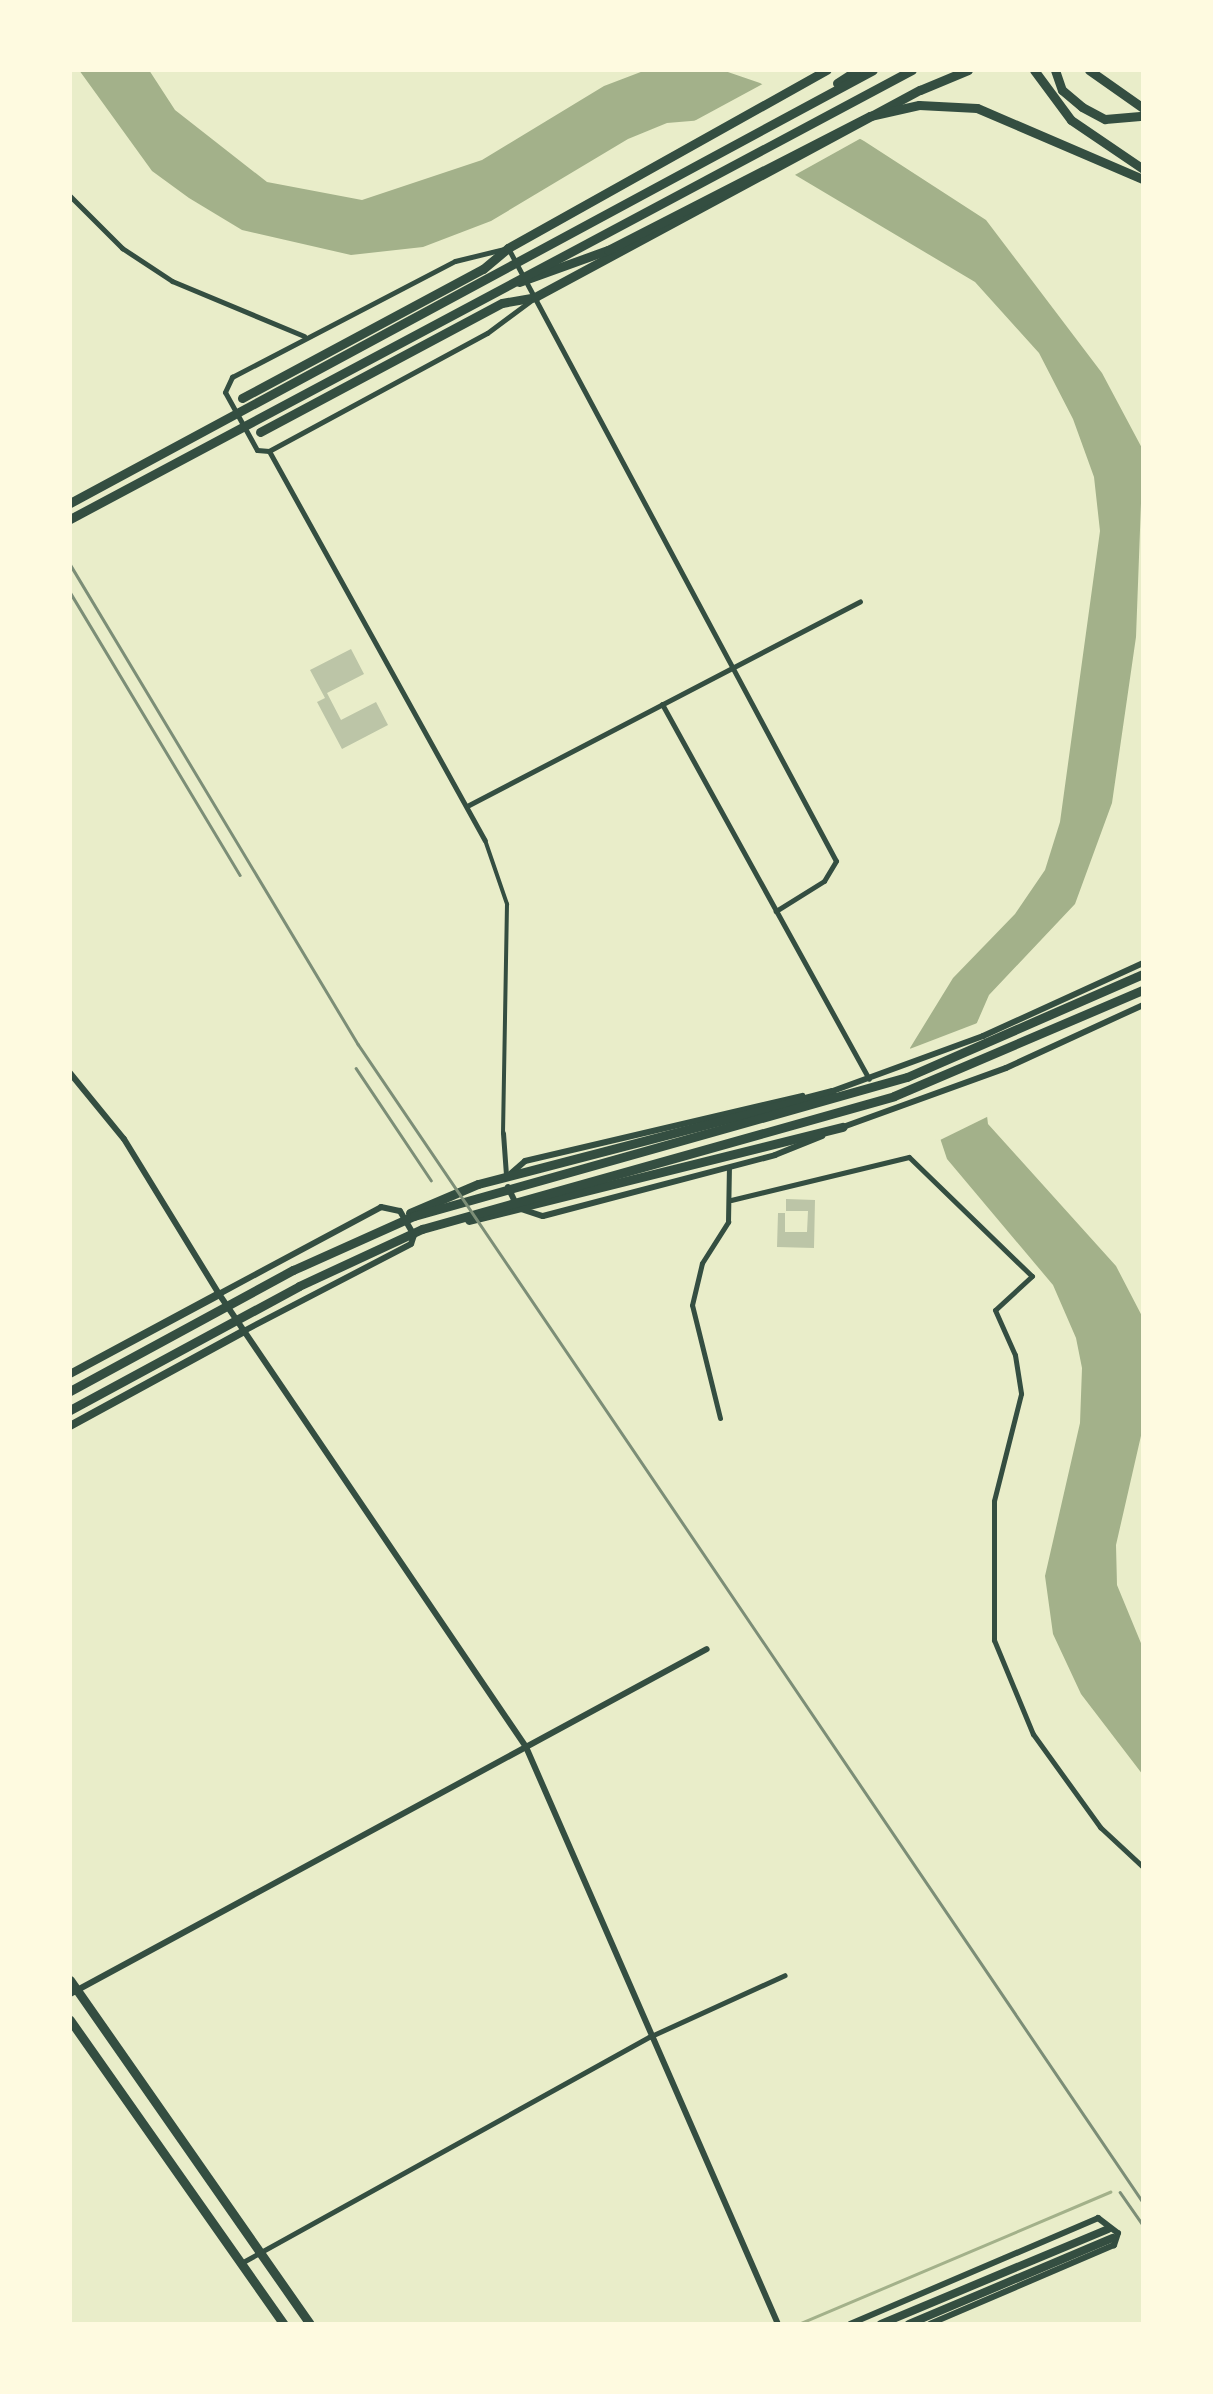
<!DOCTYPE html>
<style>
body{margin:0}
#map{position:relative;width:1213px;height:2394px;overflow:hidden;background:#e9edc9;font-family:"Noto Sans",sans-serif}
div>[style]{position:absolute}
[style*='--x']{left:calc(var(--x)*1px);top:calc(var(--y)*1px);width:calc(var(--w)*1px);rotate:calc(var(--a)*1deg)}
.water>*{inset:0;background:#a3b18a}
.pier>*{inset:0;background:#e9edc9}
.stream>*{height:2.5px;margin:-1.25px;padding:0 1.25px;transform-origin:1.25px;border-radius:1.25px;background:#a3b18a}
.building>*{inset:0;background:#bcc5a7}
.pedestrian>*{height:4px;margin:-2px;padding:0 2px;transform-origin:2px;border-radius:2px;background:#344e41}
.minor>*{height:5px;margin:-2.5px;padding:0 2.5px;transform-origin:2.5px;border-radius:2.5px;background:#344e41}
.tertiary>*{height:6px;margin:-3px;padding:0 3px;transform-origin:3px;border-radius:3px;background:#344e41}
.secondary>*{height:8px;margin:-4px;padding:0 4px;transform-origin:4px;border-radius:4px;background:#344e41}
.primary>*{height:9px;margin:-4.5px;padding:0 4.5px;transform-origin:4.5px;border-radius:4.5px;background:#344e41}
.trunk>*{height:9px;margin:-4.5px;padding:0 4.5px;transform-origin:4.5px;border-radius:4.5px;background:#344e41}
.rail>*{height:2.5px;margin:-1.25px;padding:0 1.25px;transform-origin:1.25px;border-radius:1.25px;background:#7c8e77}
span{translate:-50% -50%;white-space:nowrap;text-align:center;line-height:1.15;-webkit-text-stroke:10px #fefae0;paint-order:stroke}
.frame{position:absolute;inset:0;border:72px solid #fefae0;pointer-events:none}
</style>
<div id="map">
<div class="water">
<div style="clip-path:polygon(79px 70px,149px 70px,175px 110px,267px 182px,362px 200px,482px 160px,604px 86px,646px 70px,722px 70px,760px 83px,864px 141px,986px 220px,1102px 373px,1143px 450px,1136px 637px,1112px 803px,1075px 904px,989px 995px,976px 1025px,988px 1124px,1116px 1266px,1143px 1318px,1143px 1427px,1116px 1545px,1117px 1585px,1143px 1648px,1143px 1775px,1081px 1694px,1053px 1634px,1045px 1576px,1080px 1423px,1082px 1368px,1076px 1338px,1053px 1285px,947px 1159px,910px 1048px,953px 978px,1015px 914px,1045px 870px,1060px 822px,1100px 531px,1094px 477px,1073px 419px,1039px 353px,975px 282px,703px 120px,667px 123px,628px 139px,491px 221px,423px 247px,351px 255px,242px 230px,189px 198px,152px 171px)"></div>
</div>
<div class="pier">
<div style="clip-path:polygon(768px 81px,865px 136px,793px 176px,702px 125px,685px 126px)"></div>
<div style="clip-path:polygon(980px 1022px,991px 1115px,936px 1142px,907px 1050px)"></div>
</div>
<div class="stream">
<div style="--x:801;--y:2323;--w:336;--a:-23"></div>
</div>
<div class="building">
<div style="clip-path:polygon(351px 649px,364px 674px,327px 693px,341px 720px,376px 702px,388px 725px,342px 749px,317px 702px,325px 698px,310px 670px)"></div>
<div style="clip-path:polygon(786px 1199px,815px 1200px,814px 1248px,777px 1247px,778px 1213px,785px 1213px,785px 1232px,807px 1232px,808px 1211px,786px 1211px)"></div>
</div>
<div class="pedestrian">
<div style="--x:485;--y:840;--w:68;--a:71"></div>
<div style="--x:507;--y:904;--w:229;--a:91"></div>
</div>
<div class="minor">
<div style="--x:70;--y:196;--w:74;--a:45"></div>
<div style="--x:122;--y:248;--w:60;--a:33.4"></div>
<div style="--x:172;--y:281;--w:143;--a:22.6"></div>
<div style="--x:533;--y:299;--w:57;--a:143.5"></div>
<div style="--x:487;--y:333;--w:248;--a:151.6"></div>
<div style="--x:269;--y:451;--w:12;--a:-175"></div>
<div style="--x:257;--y:450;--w:66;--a:-118.9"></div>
<div style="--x:225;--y:392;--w:17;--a:-65"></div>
<div style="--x:232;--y:377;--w:251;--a:-27.5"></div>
<div style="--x:455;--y:261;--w:55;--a:-13.8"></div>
<div style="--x:508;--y:248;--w:695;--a:61.85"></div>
<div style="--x:836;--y:861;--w:23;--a:121"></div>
<div style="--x:824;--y:881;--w:57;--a:148"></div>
<div style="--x:269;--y:451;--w:445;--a:61"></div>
<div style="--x:662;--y:704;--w:428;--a:61.1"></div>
<div style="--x:467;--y:806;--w:443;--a:-27.5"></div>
<div style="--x:503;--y:1133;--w:42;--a:85.9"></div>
<div style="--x:731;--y:1200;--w:183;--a:-13.6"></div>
<div style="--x:909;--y:1157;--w:171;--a:44.1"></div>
<div style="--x:1032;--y:1276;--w:50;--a:137.4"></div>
<div style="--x:995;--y:1310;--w:49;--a:66"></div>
<div style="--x:1015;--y:1355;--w:39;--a:81"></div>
<div style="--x:1021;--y:1394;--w:110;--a:104.2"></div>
<div style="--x:994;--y:1501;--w:139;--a:90"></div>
<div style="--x:994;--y:1640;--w:102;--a:67.5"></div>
<div style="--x:1033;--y:1734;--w:115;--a:54.2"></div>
<div style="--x:1100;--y:1827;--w:59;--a:42.9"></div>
<div style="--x:720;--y:1418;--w:116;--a:-103.9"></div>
<div style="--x:692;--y:1305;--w:43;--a:-76.6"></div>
<div style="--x:702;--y:1263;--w:49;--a:-57.6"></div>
<div style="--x:728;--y:1222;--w:55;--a:-89"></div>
<div style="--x:243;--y:2262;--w:464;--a:-29"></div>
<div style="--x:649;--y:2037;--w:149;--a:-24.5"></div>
</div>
<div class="tertiary">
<div style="--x:70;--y:1073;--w:85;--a:50.7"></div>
<div style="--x:124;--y:1139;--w:182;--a:58.5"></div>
<div style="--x:219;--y:1294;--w:547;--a:55.87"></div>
<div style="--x:526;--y:1747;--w:630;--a:66.41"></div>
<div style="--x:830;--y:1092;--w:163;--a:-20.1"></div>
<div style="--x:983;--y:1036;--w:176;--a:-24.5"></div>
<div style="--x:843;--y:1127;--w:173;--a:-19.9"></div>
<div style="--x:1006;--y:1068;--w:151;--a:-24.7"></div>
<div style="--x:509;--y:1175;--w:21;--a:-41"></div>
<div style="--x:525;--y:1161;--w:285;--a:-13.2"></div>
<div style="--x:508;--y:1187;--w:23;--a:65"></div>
<div style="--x:518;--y:1208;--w:26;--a:18"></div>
<div style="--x:543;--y:1216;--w:240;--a:-14.7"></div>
<div style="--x:775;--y:1155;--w:51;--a:-22"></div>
<div style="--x:219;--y:1294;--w:184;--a:-28.2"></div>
<div style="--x:381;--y:1207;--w:19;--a:12"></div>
<div style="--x:400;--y:1211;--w:28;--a:60"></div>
<div style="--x:414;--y:1235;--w:9;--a:108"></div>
<div style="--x:411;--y:1244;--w:188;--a:152.5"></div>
<div style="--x:70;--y:1994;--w:724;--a:-28.44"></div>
<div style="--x:850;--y:2324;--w:270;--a:-23.1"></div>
<div style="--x:1098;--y:2218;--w:25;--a:37"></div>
<div style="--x:1118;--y:2233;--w:13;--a:108"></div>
<div style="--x:1114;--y:2245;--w:200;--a:156.8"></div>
</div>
<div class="secondary">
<div style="--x:70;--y:1374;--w:169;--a:-28.2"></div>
<div style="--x:70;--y:1426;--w:198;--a:-28.6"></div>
<div style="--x:881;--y:2324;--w:246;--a:-22.7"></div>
<div style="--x:909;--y:2324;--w:221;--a:-22.9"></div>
</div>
<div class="primary">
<div style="--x:1089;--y:70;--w:66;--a:35.1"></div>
<div style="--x:242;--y:398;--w:273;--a:-28.2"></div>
<div style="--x:483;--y:269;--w:33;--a:-40"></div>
<div style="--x:508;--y:248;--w:365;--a:-29.2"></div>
<div style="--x:260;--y:432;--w:274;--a:-28.1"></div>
<div style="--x:502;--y:303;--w:34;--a:-10"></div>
<div style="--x:535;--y:297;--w:437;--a:-28.3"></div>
<div style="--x:920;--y:90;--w:52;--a:-22.6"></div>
<div style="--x:410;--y:1213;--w:74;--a:-23.1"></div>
<div style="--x:478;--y:1184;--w:365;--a:-14.6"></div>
<div style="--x:469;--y:1220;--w:385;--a:-14"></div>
<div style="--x:70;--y:1391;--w:254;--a:-28.5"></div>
<div style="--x:293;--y:1270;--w:133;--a:-24.1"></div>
<div style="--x:414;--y:1216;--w:512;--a:-15.75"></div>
<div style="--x:907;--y:1077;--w:257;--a:-23.6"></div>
<div style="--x:70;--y:1410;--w:260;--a:-28.4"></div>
<div style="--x:299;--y:1286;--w:136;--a:-24.9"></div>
<div style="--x:422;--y:1229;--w:490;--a:-15.7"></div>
<div style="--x:894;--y:1096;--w:271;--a:-23.1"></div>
<div style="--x:70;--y:1980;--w:419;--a:55.1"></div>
<div style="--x:70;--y:2020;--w:372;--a:54.9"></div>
</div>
<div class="trunk">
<div style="--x:1034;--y:70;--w:62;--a:53.5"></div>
<div style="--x:1071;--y:120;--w:87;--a:34.2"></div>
<div style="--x:1055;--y:70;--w:21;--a:71"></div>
<div style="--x:1062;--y:90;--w:26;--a:40"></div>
<div style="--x:1082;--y:107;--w:26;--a:28"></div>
<div style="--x:1105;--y:119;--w:38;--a:-5"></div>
<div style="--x:837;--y:83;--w:24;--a:-33"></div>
<div style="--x:519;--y:282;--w:95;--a:-19.8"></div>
<div style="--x:608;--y:250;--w:294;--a:-27.1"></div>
<div style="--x:870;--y:116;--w:50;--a:-12.7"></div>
<div style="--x:919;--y:105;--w:58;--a:3"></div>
<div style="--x:977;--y:108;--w:181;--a:23.2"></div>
<div style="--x:70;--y:503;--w:912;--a:-28.33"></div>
<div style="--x:70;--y:519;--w:954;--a:-28.07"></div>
</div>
<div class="rail">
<div style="--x:70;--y:564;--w:560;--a:59.04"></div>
<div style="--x:358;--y:1044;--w:1399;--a:55.87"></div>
<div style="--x:70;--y:592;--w:330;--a:59"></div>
<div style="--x:356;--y:1068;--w:135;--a:56.2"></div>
<div style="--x:1120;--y:2192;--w:40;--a:55.1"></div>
</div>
<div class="frame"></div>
</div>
